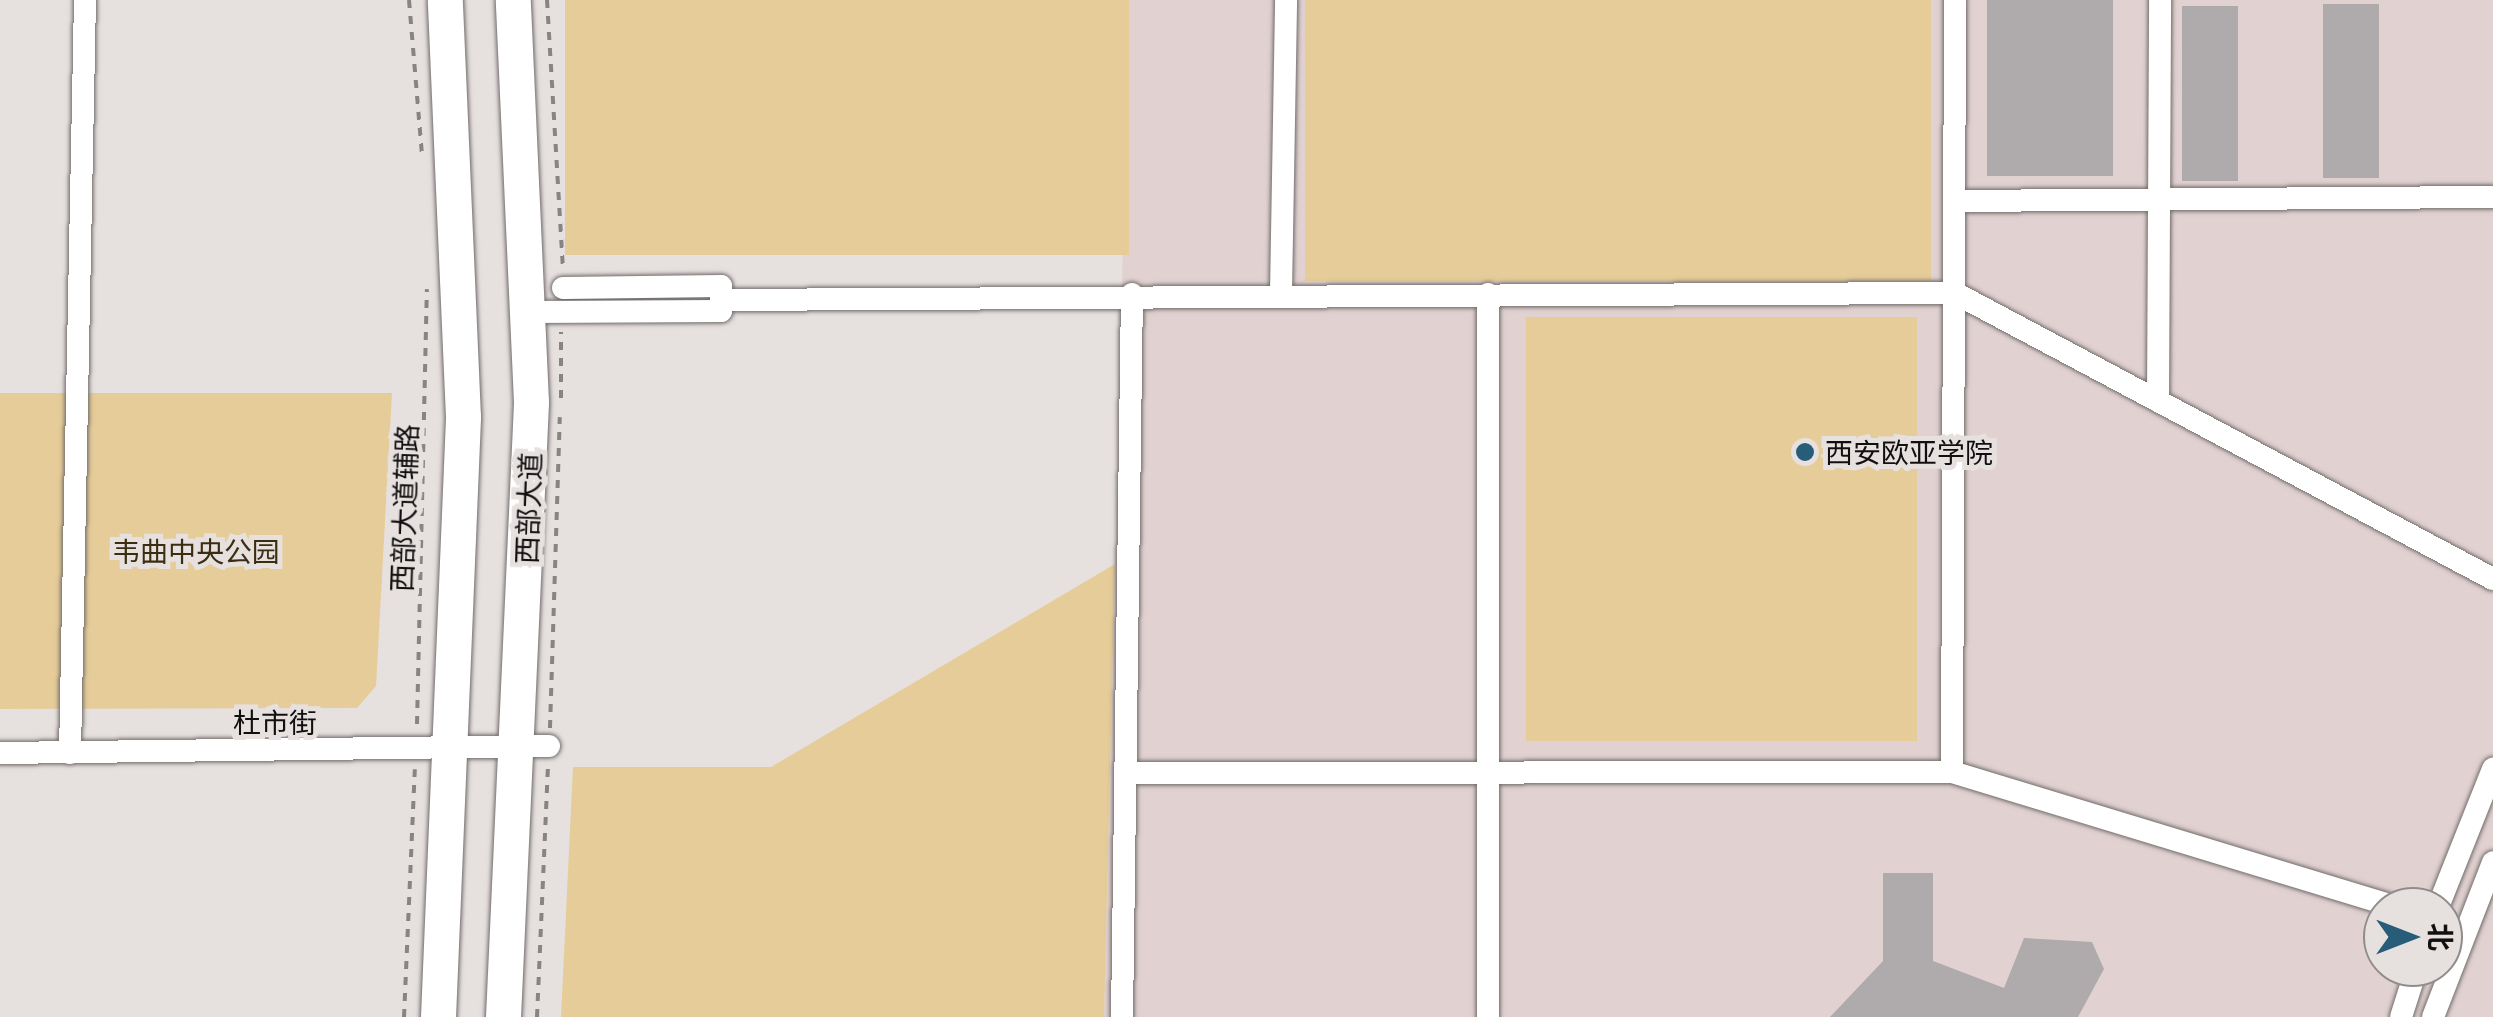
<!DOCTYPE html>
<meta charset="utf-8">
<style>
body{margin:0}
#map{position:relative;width:2493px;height:1017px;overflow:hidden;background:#e6e0df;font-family:"Noto Sans","Noto Sans SC",sans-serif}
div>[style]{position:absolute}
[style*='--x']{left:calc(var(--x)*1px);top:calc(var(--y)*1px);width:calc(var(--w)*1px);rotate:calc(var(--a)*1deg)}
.built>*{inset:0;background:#e1d2d1}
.green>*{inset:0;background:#e6cc98;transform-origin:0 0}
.building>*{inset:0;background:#afaaab;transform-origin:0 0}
.path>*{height:4px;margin-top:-2px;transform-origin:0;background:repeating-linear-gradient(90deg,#888484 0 8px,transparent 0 16px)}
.roads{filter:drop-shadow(0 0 2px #716c6b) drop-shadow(0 0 2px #716c6b)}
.minor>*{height:22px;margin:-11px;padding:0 11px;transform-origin:11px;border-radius:11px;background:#fff}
.primary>*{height:35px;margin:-17.5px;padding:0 17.5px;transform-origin:17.5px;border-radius:17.5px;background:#fff}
.dots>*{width:28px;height:28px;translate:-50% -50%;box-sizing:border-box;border:5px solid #e6e0df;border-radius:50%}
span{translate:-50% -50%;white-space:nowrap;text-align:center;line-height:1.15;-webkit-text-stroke:10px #e6e0df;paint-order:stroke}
.poi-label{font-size:28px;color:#110f0f}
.left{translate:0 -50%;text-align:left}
.street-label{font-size:28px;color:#110f0f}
.park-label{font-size:28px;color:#3b2d10}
.north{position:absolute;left:2363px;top:887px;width:100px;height:100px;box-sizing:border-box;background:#e6e0df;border:2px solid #918c8c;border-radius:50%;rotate:90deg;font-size:28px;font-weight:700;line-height:40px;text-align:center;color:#110f0f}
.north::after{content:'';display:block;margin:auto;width:35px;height:45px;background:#275d78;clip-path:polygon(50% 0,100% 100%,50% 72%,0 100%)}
</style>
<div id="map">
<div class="built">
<div style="clip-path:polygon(evenodd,1129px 0,2493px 0,2493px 1017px,1104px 1017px,1129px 0,2383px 907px,2443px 907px,2443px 967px,2383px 967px,2383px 907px)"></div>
</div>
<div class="green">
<div style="left:565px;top:0;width:564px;height:255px"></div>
<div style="left:1305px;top:0;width:626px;height:281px"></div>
<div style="left:1526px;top:317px;width:391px;height:424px"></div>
<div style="clip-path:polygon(0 393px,392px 393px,376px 686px,357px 708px,0 709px)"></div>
<div style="clip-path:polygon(1115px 564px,1104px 1017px,561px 1017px,573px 767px,771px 767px)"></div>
</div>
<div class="building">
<div style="left:1987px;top:0;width:126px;height:176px"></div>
<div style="left:2323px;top:4px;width:56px;height:174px"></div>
<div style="left:2182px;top:6px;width:56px;height:175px"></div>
<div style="clip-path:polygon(1883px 873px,1933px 873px,1933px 961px,2004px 988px,2024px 938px,2092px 942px,2104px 969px,2078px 1017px,1830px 1017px,1883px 961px)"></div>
</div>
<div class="path">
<div style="--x:409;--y:0;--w:156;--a:85.2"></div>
<div style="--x:547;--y:0;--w:268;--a:86.6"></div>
<div style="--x:561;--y:398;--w:66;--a:-90"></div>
<div style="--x:417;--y:724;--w:435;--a:-88.7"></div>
<div style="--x:550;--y:728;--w:311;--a:-88.2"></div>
<div style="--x:404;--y:1017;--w:248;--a:-87.5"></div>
<div style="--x:537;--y:1017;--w:250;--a:-87.5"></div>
</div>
<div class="roads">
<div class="minor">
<div style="--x:1955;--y:0;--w:772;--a:90.22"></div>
<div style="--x:1952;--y:772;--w:465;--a:16.9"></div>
<div style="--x:1955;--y:201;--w:538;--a:-0.43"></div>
<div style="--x:1281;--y:292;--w:292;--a:-89"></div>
<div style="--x:1488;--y:294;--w:723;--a:90"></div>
<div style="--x:721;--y:300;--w:1234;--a:-0.33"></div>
<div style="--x:1955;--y:293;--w:609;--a:28"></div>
<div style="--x:531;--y:312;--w:190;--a:-0.3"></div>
<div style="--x:721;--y:311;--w:25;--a:-90"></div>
<div style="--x:721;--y:286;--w:158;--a:179.3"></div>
<div style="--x:2158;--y:401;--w:401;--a:-89.7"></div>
<div style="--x:0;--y:753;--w:549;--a:-0.73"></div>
<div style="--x:70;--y:753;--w:753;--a:-88.86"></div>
<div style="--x:1126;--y:773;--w:826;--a:-0.07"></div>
<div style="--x:2438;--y:907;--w:149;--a:-68.3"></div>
<div style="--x:1122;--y:1017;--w:723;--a:-89.21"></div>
<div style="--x:2401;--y:1017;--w:52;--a:-72.3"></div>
<div style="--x:2433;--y:1017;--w:166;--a:-68.8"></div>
</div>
<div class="primary">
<div style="--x:438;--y:1017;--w:601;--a:-87.61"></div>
<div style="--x:463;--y:417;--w:417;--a:-92.5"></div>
<div style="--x:503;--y:1017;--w:616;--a:-87.39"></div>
<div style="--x:531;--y:402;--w:402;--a:-92.6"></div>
</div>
</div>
<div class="dots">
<div style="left:1805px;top:452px;background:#275d78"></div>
</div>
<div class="poi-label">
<span class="left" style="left:1825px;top:452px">西安欧亚学院</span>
</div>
<div class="street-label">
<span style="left:404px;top:508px;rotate:-88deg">西部大道辅路</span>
<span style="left:528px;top:508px;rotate:-88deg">西部大道</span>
<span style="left:275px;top:722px">杜市街</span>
</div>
<div class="park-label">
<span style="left:196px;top:551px">韦曲中央公园</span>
</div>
<div class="north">北</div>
</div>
